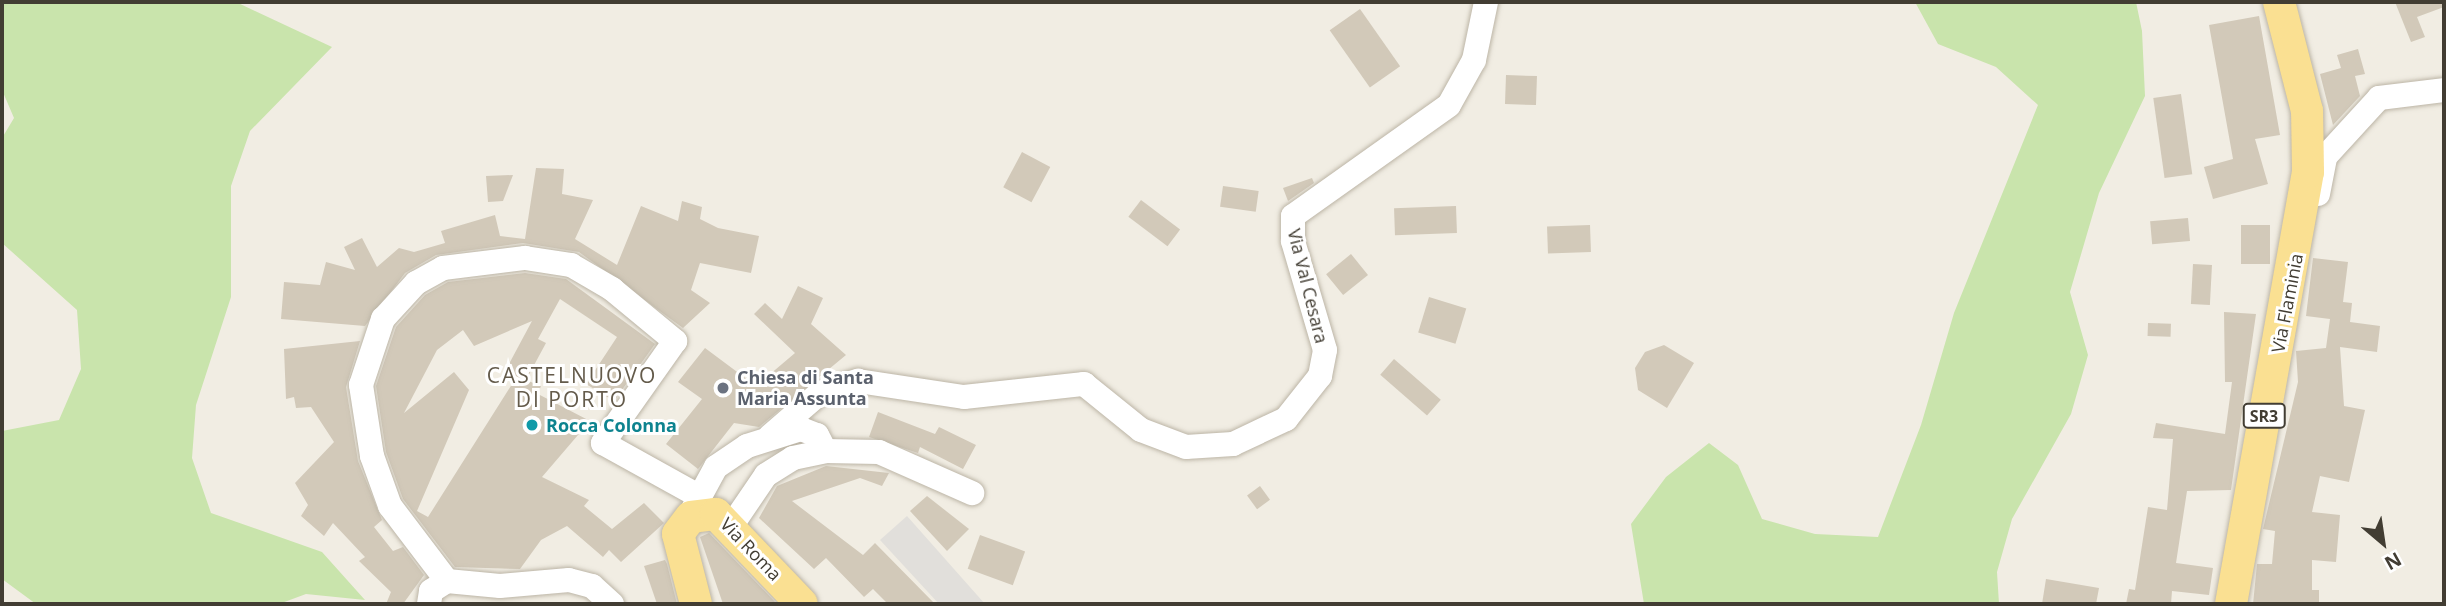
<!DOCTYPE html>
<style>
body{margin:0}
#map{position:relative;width:2446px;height:606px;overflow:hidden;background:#f1ede3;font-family:"Open Sans",sans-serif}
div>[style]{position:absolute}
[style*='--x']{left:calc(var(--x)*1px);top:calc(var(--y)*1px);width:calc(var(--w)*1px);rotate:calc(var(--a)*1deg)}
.green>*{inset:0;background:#c9e4ac}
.parking>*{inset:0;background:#e1dfdb}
.building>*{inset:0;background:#d2c9b9;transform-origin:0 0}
.roads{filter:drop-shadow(0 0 2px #bcb5a6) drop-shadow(0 0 2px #bcb5a6)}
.minor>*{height:24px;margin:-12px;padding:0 12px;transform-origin:12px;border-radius:12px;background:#fff}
.major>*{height:32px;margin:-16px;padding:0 16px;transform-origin:16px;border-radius:16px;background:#fae092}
.dots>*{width:19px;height:19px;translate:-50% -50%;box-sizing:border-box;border:4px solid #fff;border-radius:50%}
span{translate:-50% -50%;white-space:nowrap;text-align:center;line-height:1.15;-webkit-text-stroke:6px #fff;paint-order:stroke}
.shield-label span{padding:2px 5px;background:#fff;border:2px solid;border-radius:5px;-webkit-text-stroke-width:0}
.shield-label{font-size:16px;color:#423d33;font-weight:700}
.street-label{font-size:18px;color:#423d33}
.worship-label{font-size:18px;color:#5b616d;font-weight:700}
.left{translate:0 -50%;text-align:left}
.culture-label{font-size:18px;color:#0d838f;font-weight:700}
.quarter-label{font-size:21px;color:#645b4b;letter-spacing:2px}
.frame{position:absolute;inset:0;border:4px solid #423d33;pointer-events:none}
.north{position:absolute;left:2348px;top:508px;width:70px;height:70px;-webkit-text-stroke:5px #fff;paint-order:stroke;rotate:151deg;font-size:19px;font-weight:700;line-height:28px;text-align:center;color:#423d33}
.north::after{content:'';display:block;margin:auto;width:24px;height:32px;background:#423d33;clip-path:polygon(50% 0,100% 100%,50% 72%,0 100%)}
</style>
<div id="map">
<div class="green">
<div style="clip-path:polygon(2px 2px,236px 2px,332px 47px,250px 131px,231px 186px,231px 297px,196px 405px,192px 458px,211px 513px,322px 552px,365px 600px,306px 594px,279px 604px,36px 604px,2px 579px,2px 431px,59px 420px,81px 369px,77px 310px,2px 243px,2px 138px,14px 118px,2px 90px)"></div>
<div style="clip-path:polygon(1915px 2px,2136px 2px,2142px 31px,2145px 96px,2099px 193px,2070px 292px,2088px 355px,2071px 414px,2012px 519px,1997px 572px,1999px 604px,1644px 604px,1631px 524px,1666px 477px,1709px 443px,1738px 465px,1762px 519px,1815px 534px,1878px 537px,1921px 425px,1954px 313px,2038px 105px,1996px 67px,1938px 44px)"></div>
</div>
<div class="parking">
<div style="clip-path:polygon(907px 516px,985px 604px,939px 604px,880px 540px)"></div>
</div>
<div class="building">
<div style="clip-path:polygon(2395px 2px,2444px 2px,2444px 7px,2417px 17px,2425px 37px,2411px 42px)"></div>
<div style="left:1360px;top:9px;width:70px;height:37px;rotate:55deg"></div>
<div style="clip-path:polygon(2259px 16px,2280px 135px,2255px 139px,2268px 184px,2213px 199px,2204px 167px,2233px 159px,2209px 25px)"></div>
<div style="clip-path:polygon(2358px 49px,2365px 74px,2355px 76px,2360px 96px,2333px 125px,2320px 74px,2341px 68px,2337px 55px)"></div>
<div style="left:1506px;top:75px;width:31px;height:29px;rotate:2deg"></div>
<div style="left:2181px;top:94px;width:81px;height:28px;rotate:82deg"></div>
<div style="left:1022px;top:152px;width:32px;height:40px;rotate:28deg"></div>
<div style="clip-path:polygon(536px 168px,564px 169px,562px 194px,593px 200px,575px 239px,617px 265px,641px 206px,678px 221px,682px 201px,702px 207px,700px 219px,718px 228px,759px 236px,751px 273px,700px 263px,691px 290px,710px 303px,683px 328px,579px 252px,523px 243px,436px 255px,405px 273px,365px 326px,281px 319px,284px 282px,320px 285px,326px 262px,355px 270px,344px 247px,362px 238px,377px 267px,399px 248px,414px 252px,445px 243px,441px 231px,495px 215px,500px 236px,525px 239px)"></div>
<div style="clip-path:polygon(513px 175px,503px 201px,488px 202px,486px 176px)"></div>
<div style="clip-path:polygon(1312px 178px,1314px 183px,1288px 201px,1283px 188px)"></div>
<div style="left:1223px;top:186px;width:36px;height:21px;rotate:8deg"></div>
<div style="left:1141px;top:200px;width:49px;height:21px;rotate:37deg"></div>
<div style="left:1456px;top:206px;width:27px;height:62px;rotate:88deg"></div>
<div style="left:2188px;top:218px;width:23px;height:38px;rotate:85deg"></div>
<div style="left:1590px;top:225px;width:27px;height:43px;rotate:88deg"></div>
<div style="left:2241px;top:225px;width:29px;height:39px"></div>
<div style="left:1351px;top:254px;width:27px;height:32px;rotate:51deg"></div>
<div style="clip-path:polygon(2313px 258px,2348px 262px,2343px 302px,2352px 303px,2350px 322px,2380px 326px,2377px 352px,2340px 347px,2344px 406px,2365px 410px,2349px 482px,2320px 476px,2312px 512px,2340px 515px,2336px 562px,2312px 560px,2312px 590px,2319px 590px,2319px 604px,2253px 604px,2257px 564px,2272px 564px,2275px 531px,2263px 529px,2298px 382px,2296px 351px,2326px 348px,2330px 319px,2306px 316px)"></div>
<div style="left:2193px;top:264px;width:19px;height:40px;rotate:3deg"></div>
<div style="clip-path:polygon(evenodd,525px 273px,566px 279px,655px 344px,614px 401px,586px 384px,617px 337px,560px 299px,538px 339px,546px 343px,526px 380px,541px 386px,538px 394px,590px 421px,542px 477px,589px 500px,584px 506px,612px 529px,644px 503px,664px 523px,621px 562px,609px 550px,603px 557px,567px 526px,541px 540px,520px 569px,455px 567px,403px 499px,386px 452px,376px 386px,396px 327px,425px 295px,448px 282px,525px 273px,532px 321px,502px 377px,514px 381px,428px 517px,417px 511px,469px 390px,454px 372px,404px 413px,437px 350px,463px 330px,474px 346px,532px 321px)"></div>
<div style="clip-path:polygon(798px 286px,823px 298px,811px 324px,846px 355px,759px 427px,734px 423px,698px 469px,666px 444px,702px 399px,678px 382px,705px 348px,756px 386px,795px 353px,754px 314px,765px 303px,782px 319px)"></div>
<div style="left:1429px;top:297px;width:39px;height:37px;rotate:17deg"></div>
<div style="clip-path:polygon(2224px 312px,2256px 314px,2231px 490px,2187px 491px,2176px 563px,2213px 568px,2209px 595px,2172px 591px,2171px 604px,2126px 604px,2129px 589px,2135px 590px,2148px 507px,2167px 510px,2173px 439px,2153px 438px,2156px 423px,2225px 434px,2232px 382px,2225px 382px)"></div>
<div style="left:2148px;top:323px;width:23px;height:13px;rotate:2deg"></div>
<div style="clip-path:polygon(360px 341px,346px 387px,358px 461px,382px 520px,374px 527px,393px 551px,403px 547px,424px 575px,403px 604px,386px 604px,391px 592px,359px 561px,365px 557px,333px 523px,324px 536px,301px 516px,308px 505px,295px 483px,334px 442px,311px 407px,296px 408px,294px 397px,286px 399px,284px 349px)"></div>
<div style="clip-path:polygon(1664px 345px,1694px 363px,1667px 408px,1638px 390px,1635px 368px,1645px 352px)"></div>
<div style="left:1394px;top:359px;width:62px;height:21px;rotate:41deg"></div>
<div style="clip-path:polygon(878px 412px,935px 434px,939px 427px,976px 445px,963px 469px,920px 447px,918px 453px,869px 437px)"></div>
<div style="clip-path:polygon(826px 466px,889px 473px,882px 486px,860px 478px,792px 501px,863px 555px,875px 543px,935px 604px,888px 604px,873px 589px,864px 597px,826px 558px,814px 569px,759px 518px,777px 486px)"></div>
<div style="left:1260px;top:486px;width:17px;height:16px;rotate:54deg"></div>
<div style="clip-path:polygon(927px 496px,969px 529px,947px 551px,910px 511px)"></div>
<div style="clip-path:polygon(709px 533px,777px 604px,723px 604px,700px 537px)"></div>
<div style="left:980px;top:535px;width:48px;height:36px;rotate:20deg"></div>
<div style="clip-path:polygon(665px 560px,667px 564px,677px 604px,657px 604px,644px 566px)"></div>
<div style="clip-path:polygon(2046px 579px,2099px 588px,2096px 604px,2042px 604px)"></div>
</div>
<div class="roads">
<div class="minor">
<div style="--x:2318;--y:194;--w:38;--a:-79"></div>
<div style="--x:2325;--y:157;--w:80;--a:-47.5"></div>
<div style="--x:2379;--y:98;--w:65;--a:-7"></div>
<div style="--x:770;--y:436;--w:66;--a:-40.7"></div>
<div style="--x:820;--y:393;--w:40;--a:-18"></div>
<div style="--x:858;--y:381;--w:107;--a:8.6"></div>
<div style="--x:964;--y:397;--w:121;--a:-6.2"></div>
<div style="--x:1084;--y:384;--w:73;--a:38.9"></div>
<div style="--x:1141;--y:430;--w:48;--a:20.7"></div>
<div style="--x:1186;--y:447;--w:47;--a:-3.7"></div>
<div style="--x:1233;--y:444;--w:59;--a:-25.3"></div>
<div style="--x:1286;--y:419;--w:55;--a:-51.7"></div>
<div style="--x:1320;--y:376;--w:26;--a:-79"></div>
<div style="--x:1325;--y:350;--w:114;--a:-106.4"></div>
<div style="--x:1293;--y:241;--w:25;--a:-90"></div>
<div style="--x:1293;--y:216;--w:191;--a:-35.4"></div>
<div style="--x:1449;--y:105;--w:51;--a:-60.9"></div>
<div style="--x:1474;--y:60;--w:59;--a:-78.3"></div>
<div style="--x:692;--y:511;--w:50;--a:-61.4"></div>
<div style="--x:716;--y:467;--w:37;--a:-34"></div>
<div style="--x:747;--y:446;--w:57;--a:-17.5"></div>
<div style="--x:801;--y:429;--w:17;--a:21"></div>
<div style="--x:817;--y:435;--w:18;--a:63"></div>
<div style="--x:732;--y:525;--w:60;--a:-55.8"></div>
<div style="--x:766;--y:475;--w:32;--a:-32"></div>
<div style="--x:793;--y:458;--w:33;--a:-12"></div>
<div style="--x:825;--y:451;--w:54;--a:1.1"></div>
<div style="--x:879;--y:452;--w:102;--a:23.8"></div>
<div style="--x:447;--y:581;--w:94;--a:-127.2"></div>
<div style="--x:390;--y:506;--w:53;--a:-109.8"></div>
<div style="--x:372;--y:456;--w:72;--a:-98.8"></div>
<div style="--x:361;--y:385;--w:70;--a:-71.6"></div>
<div style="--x:383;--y:319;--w:49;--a:-47.5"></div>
<div style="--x:416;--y:283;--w:31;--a:-29"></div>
<div style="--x:443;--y:268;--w:83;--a:-7"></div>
<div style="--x:525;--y:258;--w:47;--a:8.7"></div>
<div style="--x:571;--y:265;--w:48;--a:30.3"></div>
<div style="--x:612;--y:289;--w:82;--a:39.5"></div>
<div style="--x:675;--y:341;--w:125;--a:125.2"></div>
<div style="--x:603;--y:443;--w:107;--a:29"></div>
<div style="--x:429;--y:604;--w:13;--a:-81"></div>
<div style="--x:431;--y:591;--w:19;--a:-32"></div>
<div style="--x:447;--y:581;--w:53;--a:5.4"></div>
<div style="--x:500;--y:586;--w:69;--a:-5"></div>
<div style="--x:569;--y:580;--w:24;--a:15"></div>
<div style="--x:592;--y:586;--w:27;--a:42"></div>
</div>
<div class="major">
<div style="--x:696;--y:604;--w:72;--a:-104.4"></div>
<div style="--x:678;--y:534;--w:21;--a:-53"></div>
<div style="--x:691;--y:517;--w:25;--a:-7"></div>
<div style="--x:716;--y:514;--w:124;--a:46.3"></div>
<div style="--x:2231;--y:604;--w:439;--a:-79.9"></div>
<div style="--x:2308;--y:172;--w:61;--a:-90.9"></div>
<div style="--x:2307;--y:111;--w:113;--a:-104.4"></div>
</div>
</div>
<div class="dots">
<div style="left:723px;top:388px;background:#6b7280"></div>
<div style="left:532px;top:425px;background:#0f9aa8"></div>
</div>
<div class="shield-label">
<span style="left:2264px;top:416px">SR3</span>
</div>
<div class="street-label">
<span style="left:1308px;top:286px;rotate:76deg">Via Val Cesara</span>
<span style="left:2287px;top:303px;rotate:-79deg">Via Flaminia</span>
<span style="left:751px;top:549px;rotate:46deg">Via Roma</span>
</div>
<div class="worship-label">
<span class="left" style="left:737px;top:388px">Chiesa di Santa<br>Maria Assunta</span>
</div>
<div class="culture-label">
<span class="left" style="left:546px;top:425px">Rocca Colonna</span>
</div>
<div class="quarter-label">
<span style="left:572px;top:387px">CASTELNUOVO<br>DI PORTO</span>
</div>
<div class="frame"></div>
<div class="north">N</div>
</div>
